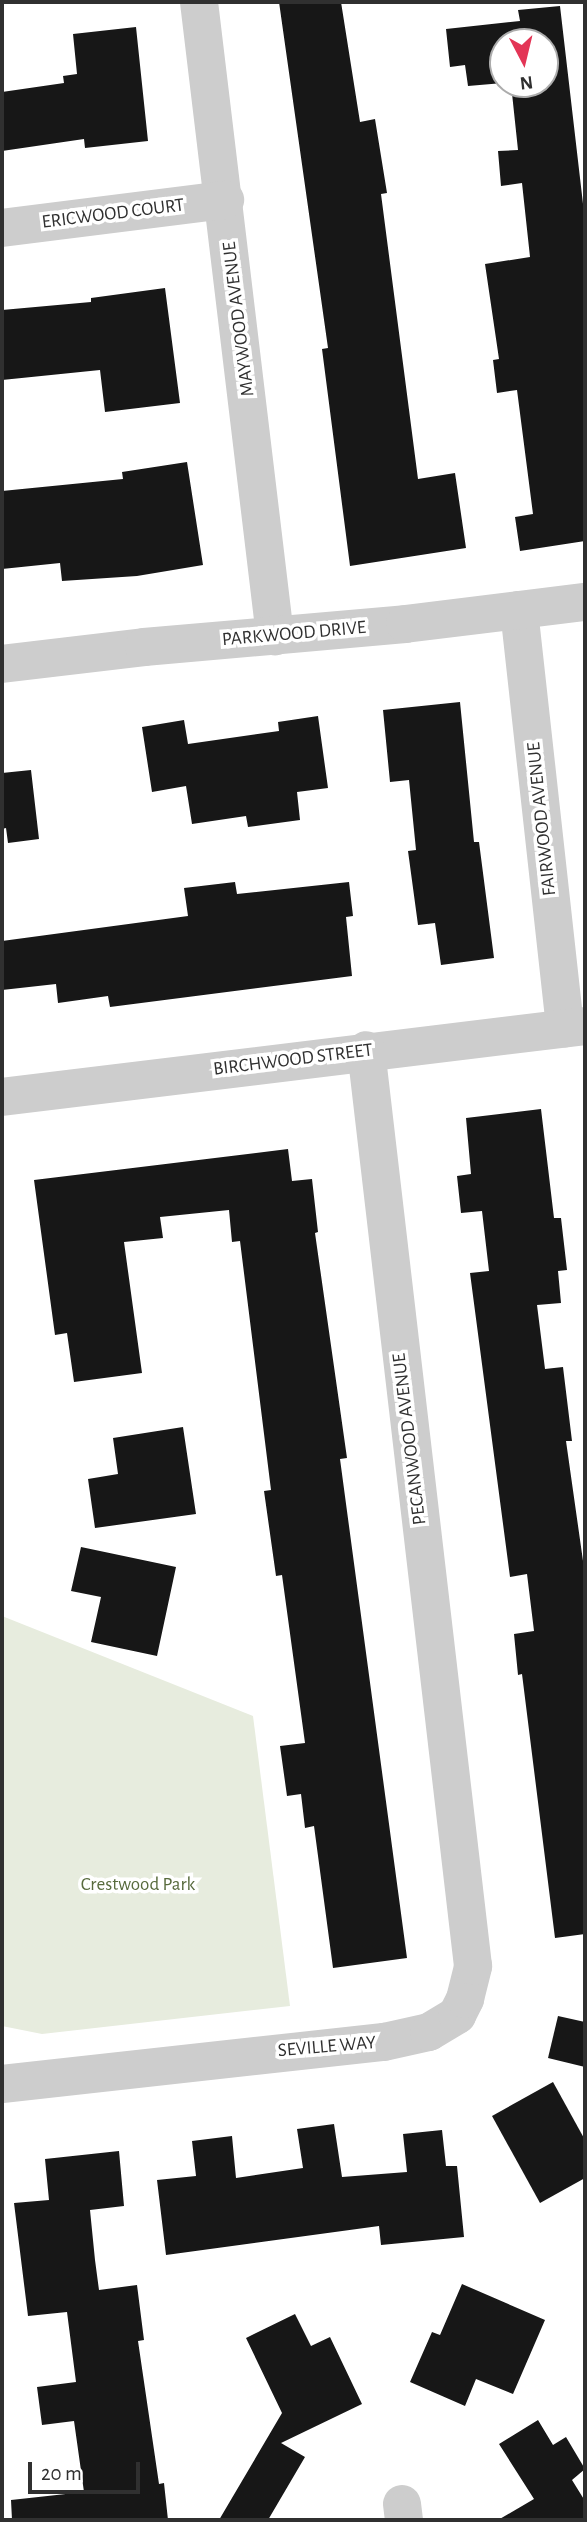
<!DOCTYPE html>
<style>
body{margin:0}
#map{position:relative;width:587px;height:2522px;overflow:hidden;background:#fff;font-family:"Alegreya Sans",sans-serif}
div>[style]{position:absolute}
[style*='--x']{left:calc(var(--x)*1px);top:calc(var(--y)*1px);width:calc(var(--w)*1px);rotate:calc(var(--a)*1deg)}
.green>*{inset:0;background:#e7ecde}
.building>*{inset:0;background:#171717}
.minor>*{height:38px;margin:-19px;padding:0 19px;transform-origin:19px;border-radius:19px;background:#cdcdcd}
span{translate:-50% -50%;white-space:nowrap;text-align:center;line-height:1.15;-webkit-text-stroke:7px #fff;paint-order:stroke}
.street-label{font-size:19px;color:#303030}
.park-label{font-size:19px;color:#586b3d}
.frame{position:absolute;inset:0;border:4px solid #303030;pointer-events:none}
.north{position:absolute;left:489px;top:28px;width:70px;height:70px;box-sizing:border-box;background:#fff;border:2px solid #acacac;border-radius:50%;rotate:173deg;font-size:19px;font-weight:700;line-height:28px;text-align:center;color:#303030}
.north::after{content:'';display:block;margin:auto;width:24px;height:32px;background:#e33556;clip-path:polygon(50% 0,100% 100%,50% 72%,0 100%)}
.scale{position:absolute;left:28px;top:2462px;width:112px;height:32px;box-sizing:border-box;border:4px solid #303030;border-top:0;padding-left:9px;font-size:21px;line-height:24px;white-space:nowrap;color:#303030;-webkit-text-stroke:5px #fff;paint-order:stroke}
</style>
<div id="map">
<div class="green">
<div style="clip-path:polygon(2px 1616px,253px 1716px,290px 2006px,42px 2034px,2px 2026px)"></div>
</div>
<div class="building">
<div style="clip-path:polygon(279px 2px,341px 2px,360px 122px,375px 119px,387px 193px,381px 194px,418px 479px,455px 473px,466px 548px,350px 566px,322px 349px,328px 348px)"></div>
<div style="clip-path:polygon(560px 6px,585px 221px,585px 541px,520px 551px,515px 517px,533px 514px,517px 390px,497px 393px,493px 360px,499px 359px,485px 264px,530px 257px,522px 183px,501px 186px,498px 151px,518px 150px,511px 84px,545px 84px,545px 42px,503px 42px,503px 83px,468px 86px,465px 65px,450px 67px,446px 29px,520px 21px,518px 10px)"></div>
<div style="clip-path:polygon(136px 27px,148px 141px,85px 148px,84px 139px,2px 151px,2px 92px,64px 83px,63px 76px,77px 74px,73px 34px)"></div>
<div style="clip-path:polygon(165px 288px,180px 403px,105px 412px,100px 370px,2px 380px,2px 310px,91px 302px,91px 298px)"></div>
<div style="clip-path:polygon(187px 462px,203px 565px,137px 576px,62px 581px,60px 563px,2px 569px,2px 491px,123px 479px,122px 472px)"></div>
<div style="clip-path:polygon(460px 702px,474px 842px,479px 842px,494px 958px,441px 965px,435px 923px,418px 925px,408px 851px,416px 850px,409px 780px,390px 782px,383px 710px)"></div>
<div style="clip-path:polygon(318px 716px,328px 788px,297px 792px,300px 820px,248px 827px,246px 816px,192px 824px,186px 786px,152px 792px,142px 727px,184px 720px,188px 744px,279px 731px,278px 722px)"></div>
<div style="clip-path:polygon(31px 770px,39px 839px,8px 843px,6px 828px,2px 829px,2px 773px)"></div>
<div style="clip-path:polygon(235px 882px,237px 894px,349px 882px,353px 916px,346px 917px,352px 976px,110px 1007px,108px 996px,58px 1003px,56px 984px,2px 990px,2px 941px,188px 916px,184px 888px)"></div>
<div style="clip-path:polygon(541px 1109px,554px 1218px,561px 1218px,567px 1270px,558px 1271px,561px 1303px,537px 1305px,545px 1369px,563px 1367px,572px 1441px,566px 1441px,585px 1575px,585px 1934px,555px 1938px,522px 1674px,518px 1675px,514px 1634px,534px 1631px,527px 1574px,510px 1577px,470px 1273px,489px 1271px,482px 1211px,461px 1213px,457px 1176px,471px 1174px,466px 1118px)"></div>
<div style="clip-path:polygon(288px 1149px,292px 1181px,312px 1179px,318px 1232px,315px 1233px,347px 1458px,340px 1459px,407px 1958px,333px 1968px,314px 1826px,305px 1828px,301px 1794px,287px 1796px,280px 1746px,305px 1743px,282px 1575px,276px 1576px,264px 1491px,271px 1490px,240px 1241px,232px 1242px,229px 1210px,160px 1217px,163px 1238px,124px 1242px,142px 1373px,74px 1382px,67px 1333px,55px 1335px,34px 1180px)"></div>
<div style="clip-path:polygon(183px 1427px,196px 1514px,95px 1528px,88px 1479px,118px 1474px,113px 1438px)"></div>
<div style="clip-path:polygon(81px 1547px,176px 1567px,157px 1656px,91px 1642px,101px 1597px,71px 1591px)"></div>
<div style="clip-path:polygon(558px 2016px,585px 2022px,585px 2067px,548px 2058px)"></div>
<div style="clip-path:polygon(553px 2082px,585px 2140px,585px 2178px,540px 2203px,492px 2116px)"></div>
<div style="clip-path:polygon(334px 2124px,342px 2177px,407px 2172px,403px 2134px,442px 2130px,446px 2166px,457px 2166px,464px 2237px,381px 2245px,379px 2226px,166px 2255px,157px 2180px,196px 2176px,192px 2141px,232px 2136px,236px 2178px,303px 2168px,297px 2129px)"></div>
<div style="clip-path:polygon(119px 2151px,124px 2206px,90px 2210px,95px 2260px,99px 2290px,137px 2285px,144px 2340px,138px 2341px,159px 2484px,164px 2483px,168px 2520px,12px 2520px,11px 2500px,84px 2492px,74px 2421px,42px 2425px,37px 2387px,76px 2382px,67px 2312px,28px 2316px,14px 2203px,49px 2200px,45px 2159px)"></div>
<div style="clip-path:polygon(462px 2284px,545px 2320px,513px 2394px,476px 2379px,465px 2406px,410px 2382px,432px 2332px,440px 2335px)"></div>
<div style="clip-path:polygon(295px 2314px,311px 2346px,330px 2337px,362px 2404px,281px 2443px,305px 2457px,268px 2520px,219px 2520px,282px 2413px,246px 2338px)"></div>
<div style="clip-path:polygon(538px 2420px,553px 2445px,566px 2437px,585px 2469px,572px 2480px,585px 2501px,585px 2520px,498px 2520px,534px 2499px,499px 2444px)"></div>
</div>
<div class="minor">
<div style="--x:199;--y:2;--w:639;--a:83.16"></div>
<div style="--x:2;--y:228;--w:225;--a:-7.2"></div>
<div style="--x:519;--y:610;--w:421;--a:83.7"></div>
<div style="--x:2;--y:664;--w:143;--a:-6.8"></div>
<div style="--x:144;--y:647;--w:262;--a:-5"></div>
<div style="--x:405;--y:624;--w:181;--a:-7"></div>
<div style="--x:2;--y:1097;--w:587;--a:-6.94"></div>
<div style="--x:2;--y:2084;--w:384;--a:-6.3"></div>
<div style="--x:384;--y:2042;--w:46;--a:-12.5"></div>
<div style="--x:429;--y:2032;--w:33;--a:-31"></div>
<div style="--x:457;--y:2015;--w:18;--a:-63"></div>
<div style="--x:465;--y:1999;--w:34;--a:-76"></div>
<div style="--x:473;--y:1966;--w:922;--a:-96.66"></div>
<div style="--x:402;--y:2504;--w:16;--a:83"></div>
</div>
<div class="street-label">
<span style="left:113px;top:214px;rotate:-7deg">ERICWOOD COURT</span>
<span style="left:239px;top:319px;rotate:-97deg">MAYWOOD AVENUE</span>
<span style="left:294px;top:634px;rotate:-5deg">PARKWOOD DRIVE</span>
<span style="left:542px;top:819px;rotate:-96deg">FAIRWOOD AVENUE</span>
<span style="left:293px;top:1060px;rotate:-7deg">BIRCHWOOD STREET</span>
<span style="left:410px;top:1439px;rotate:-97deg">PECANWOOD AVENUE</span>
<span style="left:327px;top:2047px;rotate:-5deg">SEVILLE WAY</span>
</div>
<div class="park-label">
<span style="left:138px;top:1885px">Crestwood Park</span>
</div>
<div class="frame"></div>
<div class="north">N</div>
<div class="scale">20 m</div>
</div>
